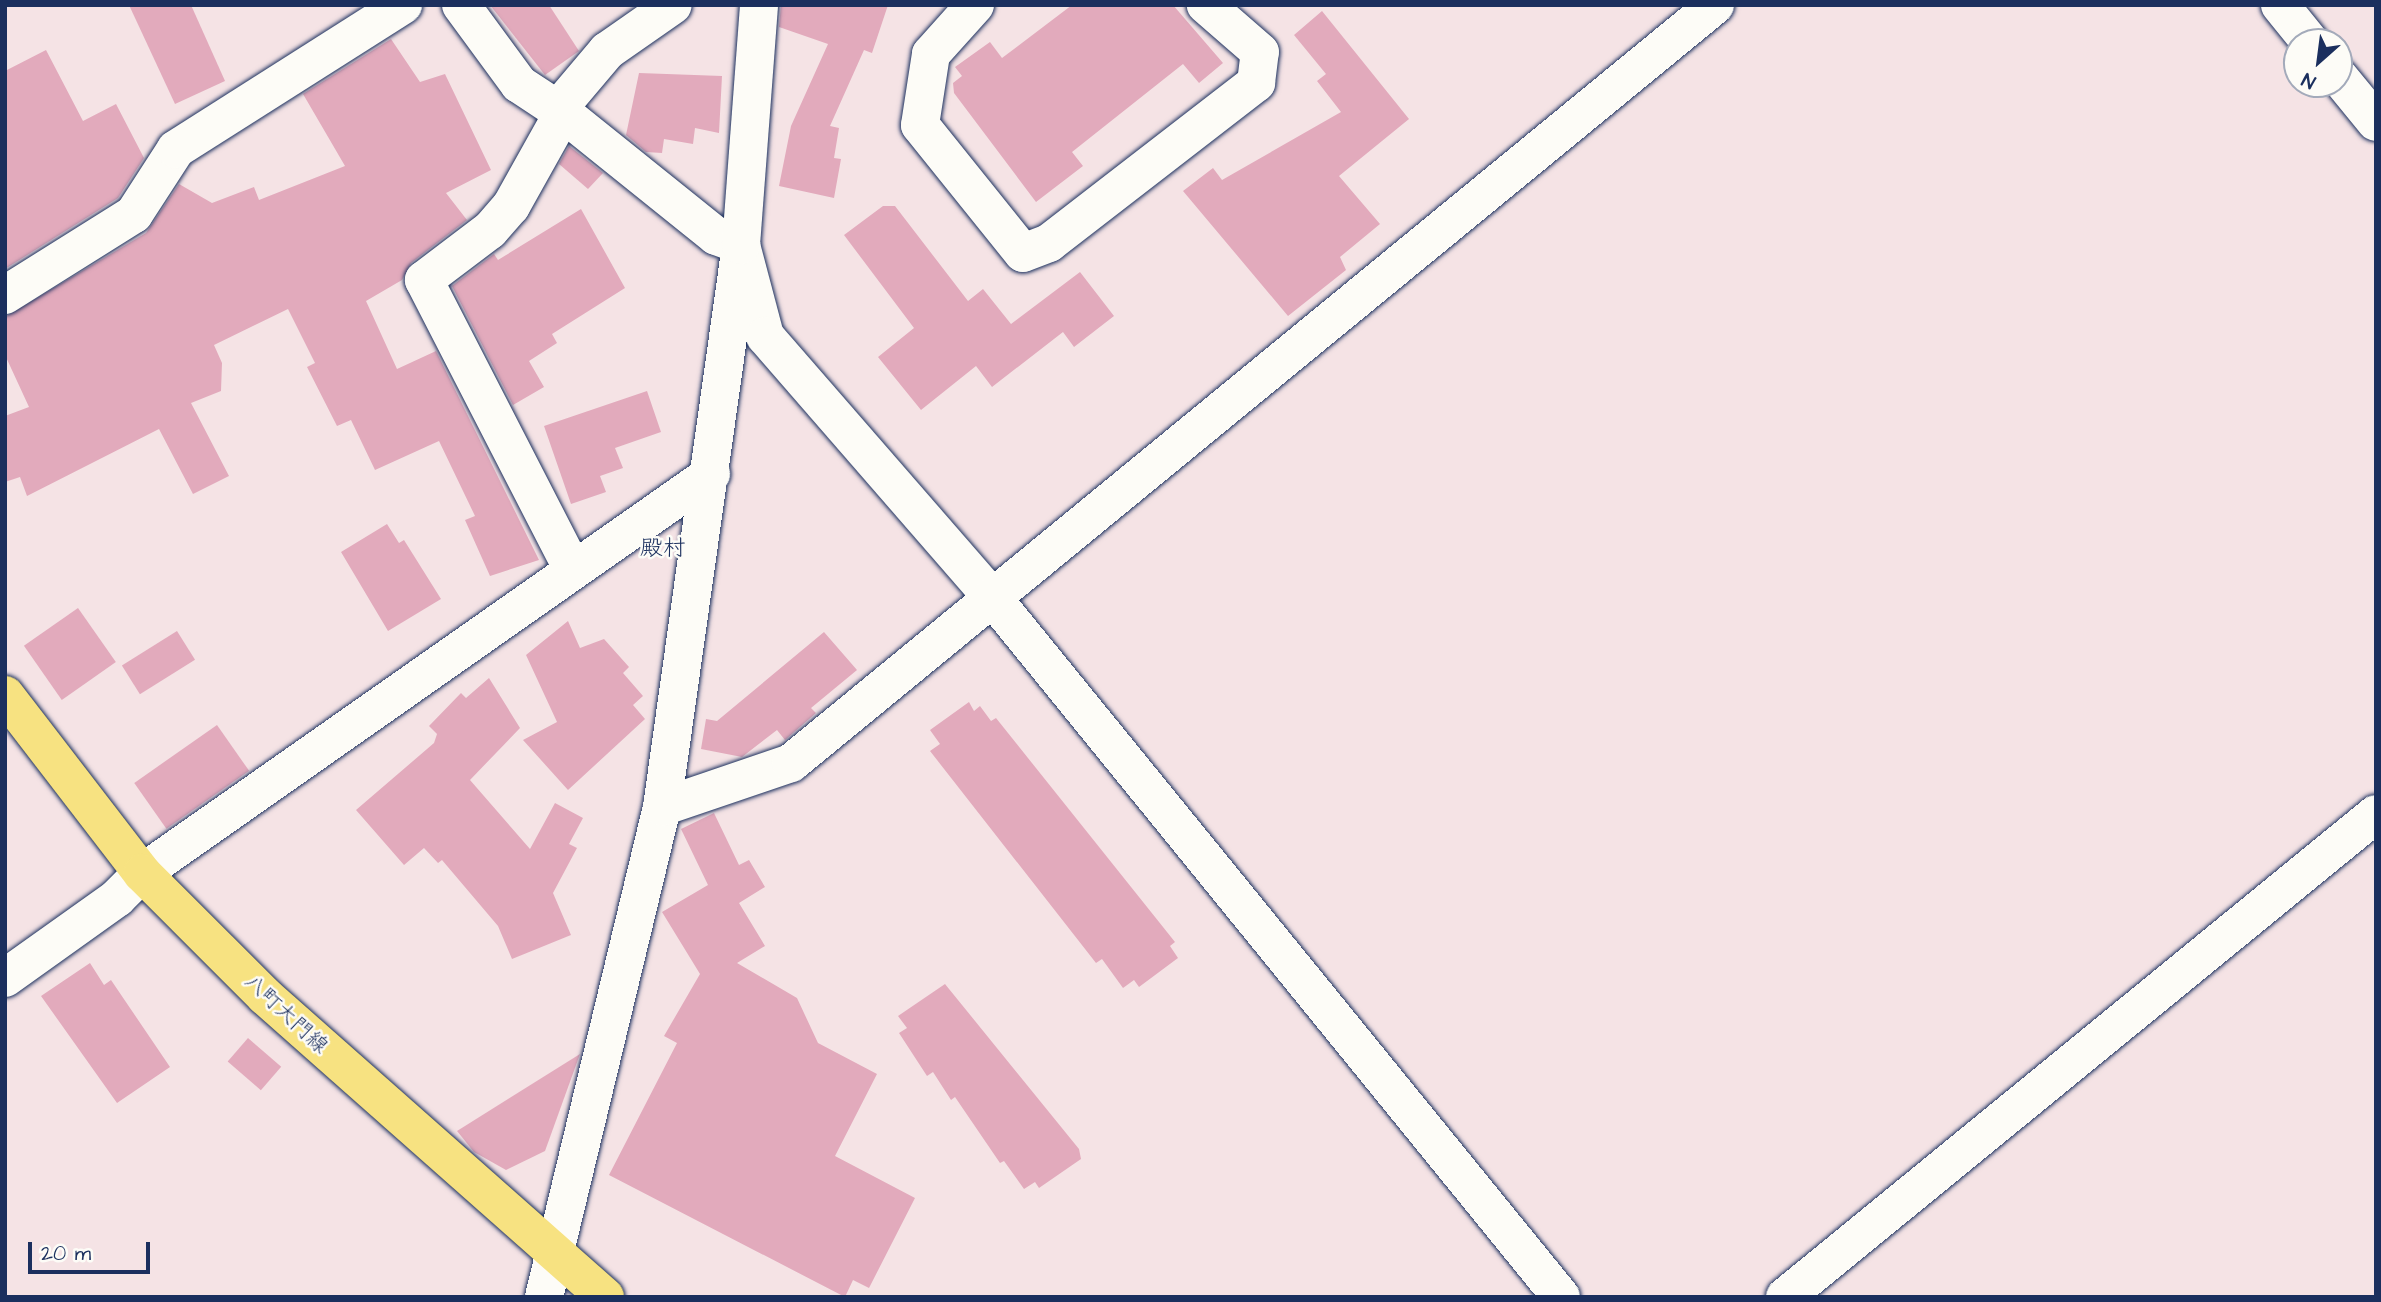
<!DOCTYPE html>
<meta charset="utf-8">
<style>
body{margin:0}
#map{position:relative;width:2381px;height:1302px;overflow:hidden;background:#f5e3e5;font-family:"Architects Daughter","Klee One",sans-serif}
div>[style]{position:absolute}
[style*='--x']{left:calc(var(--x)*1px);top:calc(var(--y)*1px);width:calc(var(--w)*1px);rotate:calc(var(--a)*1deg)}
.building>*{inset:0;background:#e2aabc;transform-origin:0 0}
.roads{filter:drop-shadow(0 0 2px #1b2f5e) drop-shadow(0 0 2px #1b2f5e)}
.minor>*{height:38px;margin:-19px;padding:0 19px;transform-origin:19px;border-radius:19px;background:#fdfcf7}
.major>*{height:38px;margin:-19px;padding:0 19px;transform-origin:19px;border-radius:19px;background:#f7e281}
span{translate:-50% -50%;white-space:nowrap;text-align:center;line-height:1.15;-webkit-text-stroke:5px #fdfcf7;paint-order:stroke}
.street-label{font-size:21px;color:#1b2f5e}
.neighbourhood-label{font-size:23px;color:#1b2f5e}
.frame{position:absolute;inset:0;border:7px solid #1b2f5e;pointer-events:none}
.north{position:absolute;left:2283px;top:28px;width:70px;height:70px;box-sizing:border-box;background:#fdfcf7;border:2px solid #a3aaba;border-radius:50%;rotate:208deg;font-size:19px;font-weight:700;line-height:28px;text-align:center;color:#1b2f5e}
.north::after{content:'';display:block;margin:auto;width:24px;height:32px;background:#1b2f5e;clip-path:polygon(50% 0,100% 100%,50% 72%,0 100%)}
.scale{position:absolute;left:28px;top:1242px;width:122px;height:32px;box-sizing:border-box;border:4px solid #1b2f5e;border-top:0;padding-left:9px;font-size:21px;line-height:24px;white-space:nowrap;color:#1b2f5e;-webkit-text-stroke:5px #fdfcf7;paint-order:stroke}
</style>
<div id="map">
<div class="building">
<div style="clip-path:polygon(129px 5px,191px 5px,225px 81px,175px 104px)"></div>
<div style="clip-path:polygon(490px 5px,549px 5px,579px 51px,545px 75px)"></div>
<div style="clip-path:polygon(781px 5px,888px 5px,872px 53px,864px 50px,830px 126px,839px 128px,834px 158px,841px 159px,834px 198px,779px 186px,791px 126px,828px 44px,779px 27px)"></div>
<div style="clip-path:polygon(1072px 5px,1173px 5px,1223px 63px,1199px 83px,1183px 64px,1072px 152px,1083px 166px,1036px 202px,954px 93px,953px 83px,962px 76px,955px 67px,990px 42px,1002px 58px)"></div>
<div style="clip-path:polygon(1322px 11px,1409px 119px,1339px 176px,1380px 224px,1340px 257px,1346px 270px,1288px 316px,1183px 191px,1213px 168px,1222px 180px,1341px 112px,1317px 81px,1326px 74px,1294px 35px)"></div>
<div style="clip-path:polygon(391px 39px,420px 82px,445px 74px,491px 170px,446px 193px,467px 220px,411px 263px,402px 280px,366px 301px,397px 369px,436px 351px,539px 560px,490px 576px,465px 520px,475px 516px,439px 441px,375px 470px,351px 420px,337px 426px,307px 367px,315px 363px,288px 309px,214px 345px,222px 363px,221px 391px,191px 403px,229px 476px,193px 494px,159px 429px,27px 496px,20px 477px,5px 482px,5px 416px,29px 407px,5px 355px,5px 317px,146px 233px,179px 184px,212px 203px,254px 187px,259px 200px,345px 166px,303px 94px)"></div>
<div style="clip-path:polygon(46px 50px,83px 121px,116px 104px,144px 158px,118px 198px,5px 269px,5px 71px)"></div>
<div style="clip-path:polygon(639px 73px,722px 76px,719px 133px,695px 128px,693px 144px,664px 139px,662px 153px,646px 152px,626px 135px)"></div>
<div style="clip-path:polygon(569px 146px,603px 173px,588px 189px,559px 164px)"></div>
<div style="clip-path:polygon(883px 206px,895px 206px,968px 301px,983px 289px,1011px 324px,1080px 272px,1114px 316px,1074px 347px,1063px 332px,992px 387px,976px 366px,921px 410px,878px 357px,914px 328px,844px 235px)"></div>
<div style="clip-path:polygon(581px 209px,625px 288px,552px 334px,557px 343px,529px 361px,544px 387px,513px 405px,452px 286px,494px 254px,498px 260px)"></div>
<div style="clip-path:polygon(647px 391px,661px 432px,615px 448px,623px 468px,600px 476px,606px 492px,571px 504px,544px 426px)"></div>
<div style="clip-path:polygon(387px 524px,399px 543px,404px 540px,441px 599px,388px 631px,341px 552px)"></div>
<div style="left:78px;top:608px;width:66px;height:66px;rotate:55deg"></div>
<div style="clip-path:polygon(568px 621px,580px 648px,604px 639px,629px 667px,623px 673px,643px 696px,633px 705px,645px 719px,568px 790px,523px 740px,557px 722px,526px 655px)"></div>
<div style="left:177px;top:631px;width:34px;height:65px;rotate:58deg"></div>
<div style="clip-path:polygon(824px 632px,857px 670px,811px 708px,816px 713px,785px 740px,777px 730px,742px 757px,701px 749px,706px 719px,717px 721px)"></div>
<div style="clip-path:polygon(489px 678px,520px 728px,470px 780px,530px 849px,555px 803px,583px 818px,569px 844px,577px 848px,553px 893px,571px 935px,512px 959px,498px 926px,442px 860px,438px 863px,424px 848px,404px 865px,356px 810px,434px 743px,437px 734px,429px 726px,461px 693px,466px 698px)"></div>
<div style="clip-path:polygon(969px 702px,974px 711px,980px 706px,991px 721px,996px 718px,1175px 942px,1170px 946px,1178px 958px,1139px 987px,1134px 980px,1123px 988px,1102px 959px,1096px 963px,930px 751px,940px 744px,930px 730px)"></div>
<div style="left:217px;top:725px;width:56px;height:101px;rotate:55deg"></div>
<div style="clip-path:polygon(714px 813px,739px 865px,749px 860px,765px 887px,739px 903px,765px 946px,737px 963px,797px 998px,818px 1043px,877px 1074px,835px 1156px,915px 1198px,869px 1288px,853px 1280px,845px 1297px,609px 1175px,677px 1043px,664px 1036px,700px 974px,662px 912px,708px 885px,681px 829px)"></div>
<div style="clip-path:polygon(90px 963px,104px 985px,111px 980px,170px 1067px,117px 1103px,41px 996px)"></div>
<div style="clip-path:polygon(945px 984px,1079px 1149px,1081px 1159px,1039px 1188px,1035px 1182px,1024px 1189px,1004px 1161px,1000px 1163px,955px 1097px,951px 1100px,933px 1072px,927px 1076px,899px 1033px,907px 1028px,898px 1016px)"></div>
<div style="left:248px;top:1038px;width:44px;height:31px;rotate:41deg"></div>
<div style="clip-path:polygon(580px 1054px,545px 1151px,506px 1170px,474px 1152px,457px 1131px)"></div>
</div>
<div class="roads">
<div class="minor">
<div style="--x:461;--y:5;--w:98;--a:53.7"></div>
<div style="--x:519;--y:84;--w:53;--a:33.4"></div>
<div style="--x:563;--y:113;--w:196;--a:38.8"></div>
<div style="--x:716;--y:236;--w:27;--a:20"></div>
<div style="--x:741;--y:245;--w:94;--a:75.2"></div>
<div style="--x:765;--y:336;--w:346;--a:49"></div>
<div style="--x:992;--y:597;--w:902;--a:50.89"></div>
<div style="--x:975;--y:5;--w:66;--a:131.9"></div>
<div style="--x:931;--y:54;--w:72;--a:98.8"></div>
<div style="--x:920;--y:125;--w:164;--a:51.2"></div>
<div style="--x:1023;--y:253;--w:28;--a:-21"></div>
<div style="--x:1049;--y:243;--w:262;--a:-37.7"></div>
<div style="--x:1256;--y:83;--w:31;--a:-83"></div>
<div style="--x:1260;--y:52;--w:72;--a:-139"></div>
<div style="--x:2280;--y:5;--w:48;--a:51"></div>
<div style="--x:2339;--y:77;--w:58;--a:50.6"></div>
<div style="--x:558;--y:109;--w:76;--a:-49.8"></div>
<div style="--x:607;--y:51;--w:80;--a:-34.9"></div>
<div style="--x:563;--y:113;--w:107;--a:119.2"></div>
<div style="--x:511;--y:206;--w:32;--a:131"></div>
<div style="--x:490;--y:230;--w:83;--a:142.9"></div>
<div style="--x:424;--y:280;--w:326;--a:62.8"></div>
<div style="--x:5;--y:295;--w:152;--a:-32.1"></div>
<div style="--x:134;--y:214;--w:77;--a:-57.1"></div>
<div style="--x:176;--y:149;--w:269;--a:-32.4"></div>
<div style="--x:662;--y:807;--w:136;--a:-18.8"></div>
<div style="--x:791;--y:763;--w:1195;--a:-39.36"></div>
<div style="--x:5;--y:978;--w:138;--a:-35.5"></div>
<div style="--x:117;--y:898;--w:35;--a:-45"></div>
<div style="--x:142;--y:873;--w:695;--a:-35.04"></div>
<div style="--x:544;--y:1297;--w:504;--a:-76.46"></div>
<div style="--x:662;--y:807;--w:568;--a:-82"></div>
<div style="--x:741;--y:245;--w:241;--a:-85.7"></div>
<div style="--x:1785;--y:1297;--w:763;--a:-39.26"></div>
</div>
<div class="major">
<div style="--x:5;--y:695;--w:225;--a:52.4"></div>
<div style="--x:142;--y:873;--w:174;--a:45"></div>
<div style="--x:265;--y:996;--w:454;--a:41.5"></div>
</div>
</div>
<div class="street-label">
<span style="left:286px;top:1014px;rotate:43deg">八町大門線</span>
</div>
<div class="neighbourhood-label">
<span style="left:663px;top:548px">殿村</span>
</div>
<div class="frame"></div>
<div class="north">N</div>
<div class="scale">20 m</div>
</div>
